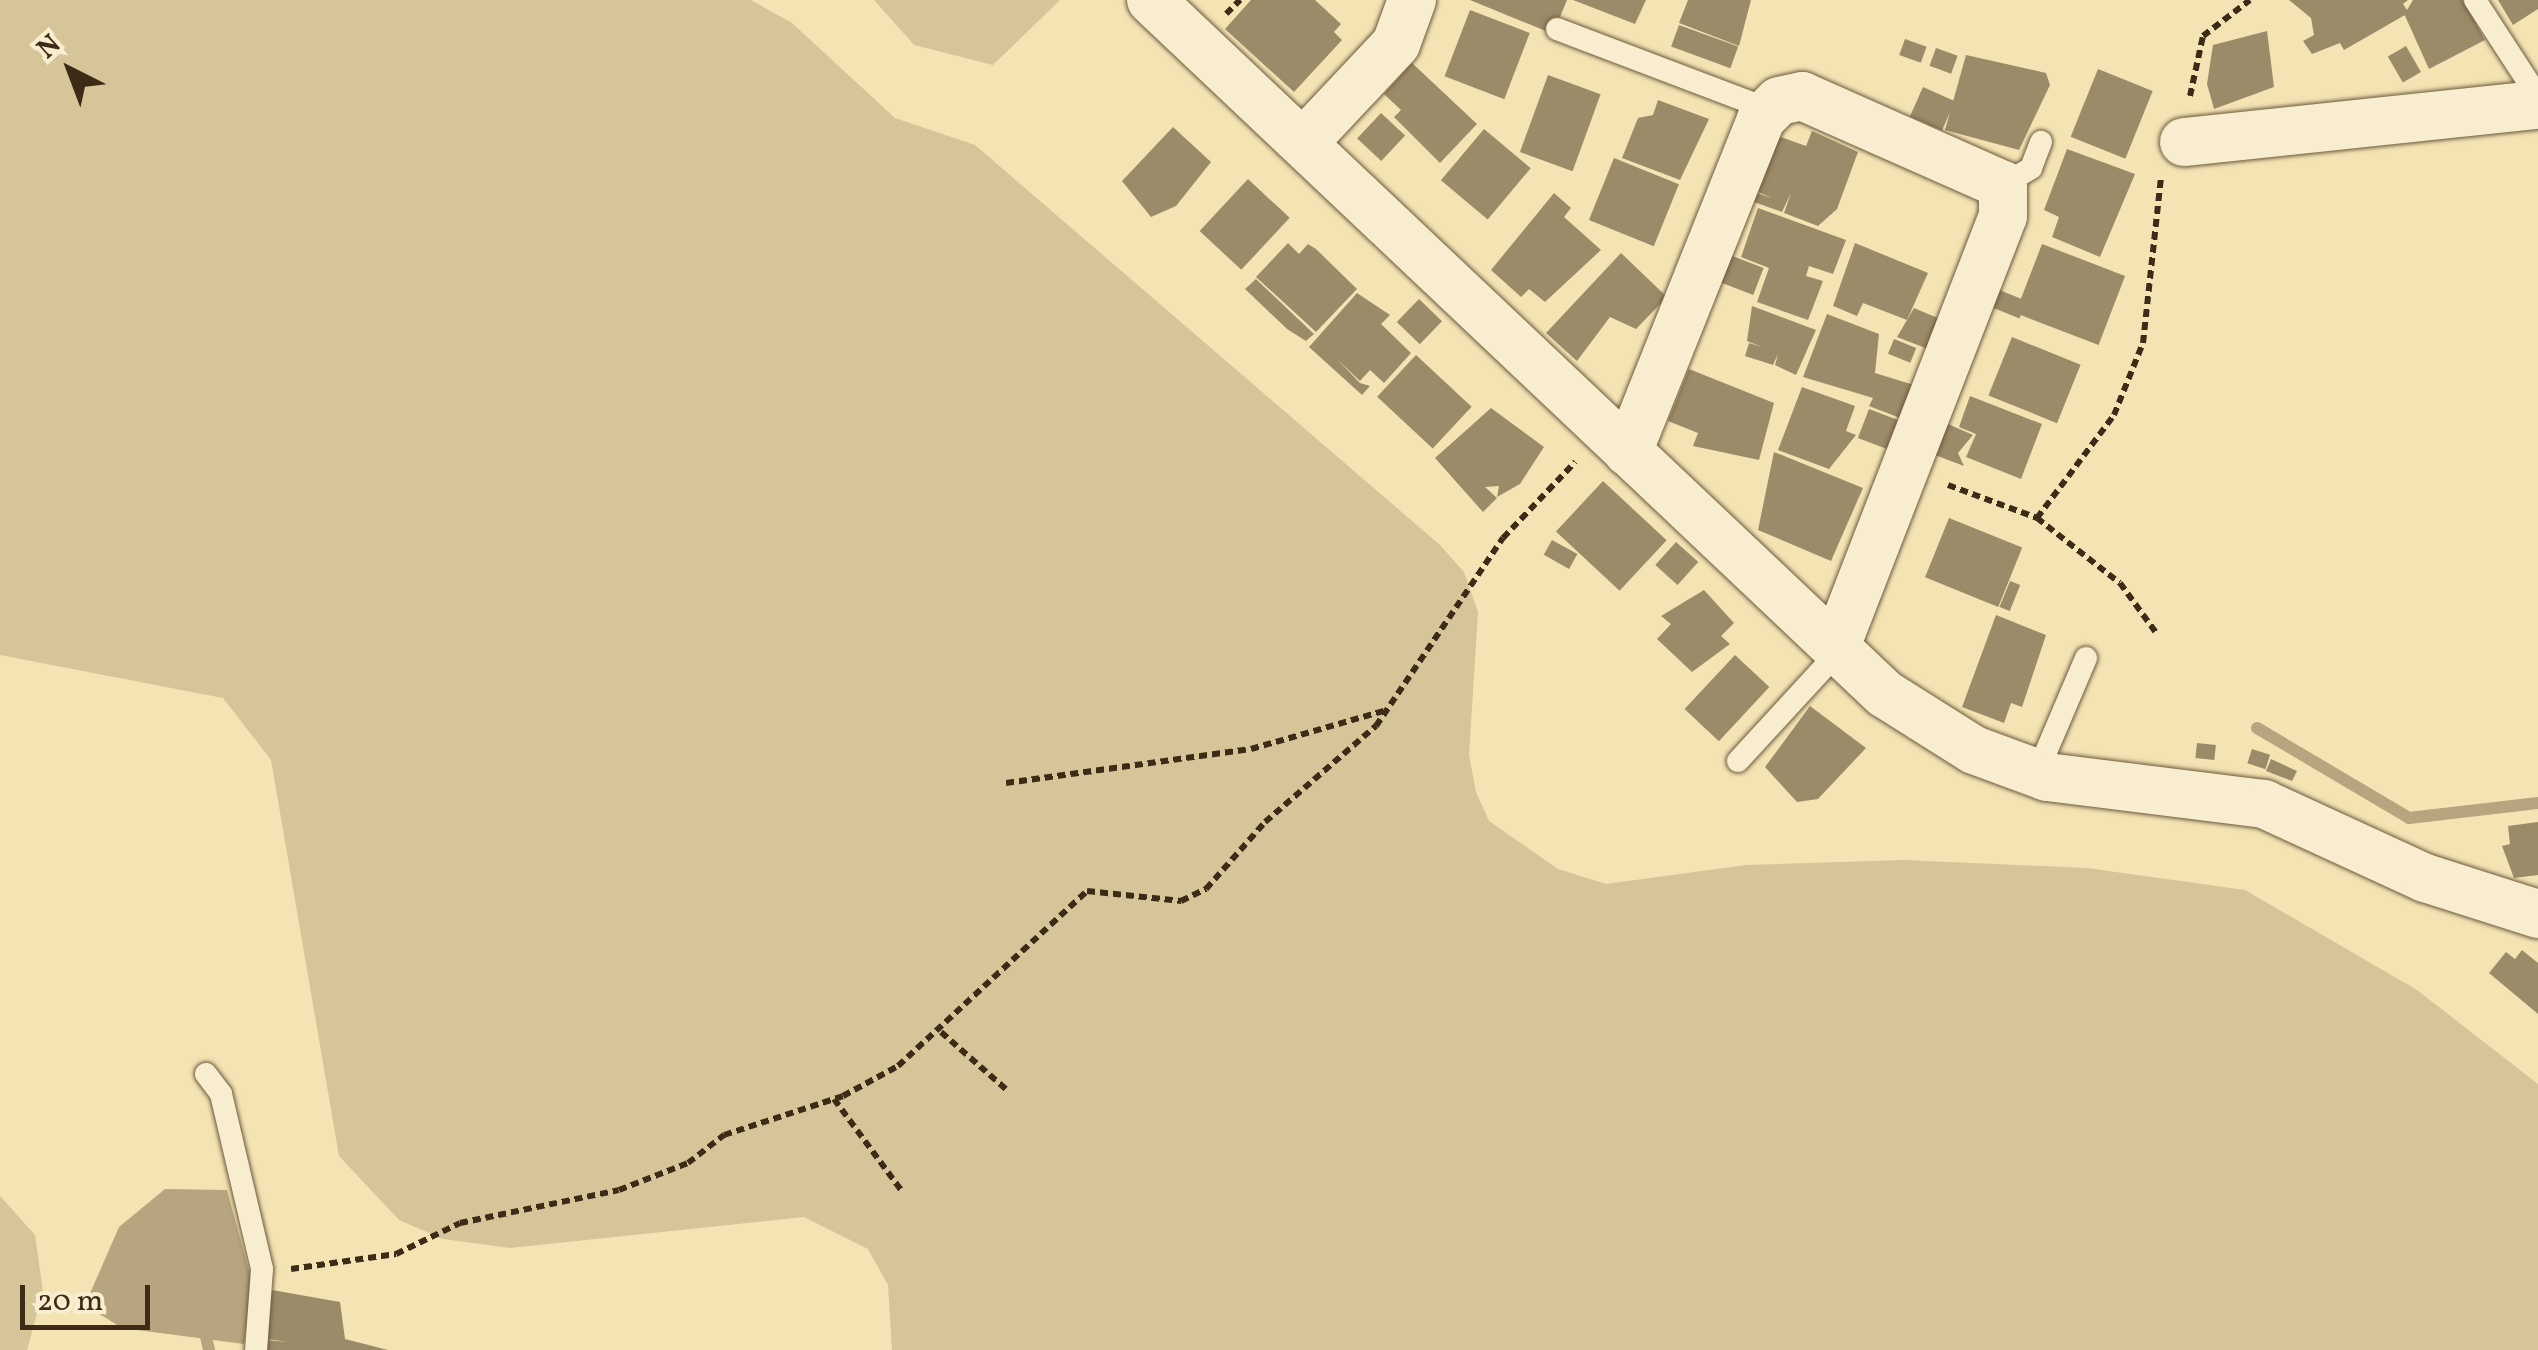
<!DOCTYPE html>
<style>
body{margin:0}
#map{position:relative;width:2538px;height:1350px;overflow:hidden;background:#f4e4b3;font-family:Vollkorn,serif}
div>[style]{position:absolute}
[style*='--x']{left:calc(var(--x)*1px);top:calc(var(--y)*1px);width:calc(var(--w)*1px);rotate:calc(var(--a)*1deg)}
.green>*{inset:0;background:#d5c598}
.water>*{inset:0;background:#b6a57e}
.stream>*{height:12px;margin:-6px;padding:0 6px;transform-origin:6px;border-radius:6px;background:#b6a57e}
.building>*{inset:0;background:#9c8b68;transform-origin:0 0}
.path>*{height:6px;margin-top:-3px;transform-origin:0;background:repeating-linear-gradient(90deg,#3d2b17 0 8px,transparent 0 13px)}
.roads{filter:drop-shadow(0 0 2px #6b593e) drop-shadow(0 0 2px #6b593e)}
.lane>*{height:22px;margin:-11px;padding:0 11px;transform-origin:11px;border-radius:11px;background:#f8edce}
.street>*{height:48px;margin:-24px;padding:0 24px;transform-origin:24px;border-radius:24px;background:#f8edce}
span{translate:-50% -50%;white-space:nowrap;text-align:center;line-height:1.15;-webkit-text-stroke:8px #f8edce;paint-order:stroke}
.north{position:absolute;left:20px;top:20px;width:100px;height:100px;-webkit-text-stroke:8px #f8edce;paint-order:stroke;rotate:318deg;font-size:28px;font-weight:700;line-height:40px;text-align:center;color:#3d2b17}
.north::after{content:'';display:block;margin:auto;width:35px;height:45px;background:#3d2b17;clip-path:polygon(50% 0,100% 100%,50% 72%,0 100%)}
.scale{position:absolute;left:20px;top:1285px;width:130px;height:45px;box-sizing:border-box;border:5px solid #3d2b17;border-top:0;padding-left:12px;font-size:30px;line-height:35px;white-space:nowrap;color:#3d2b17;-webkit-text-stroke:8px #f8edce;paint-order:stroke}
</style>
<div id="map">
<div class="green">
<div style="clip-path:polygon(0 0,751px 0,792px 23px,895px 118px,975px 145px,1440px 545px,1464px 572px,1478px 612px,1469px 755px,1476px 792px,1489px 821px,1558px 869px,1606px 884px,1746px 865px,1904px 860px,2087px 868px,2245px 890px,2417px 990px,2538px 1084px,2538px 1350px,892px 1350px,888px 1285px,868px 1249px,804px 1217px,510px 1248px,443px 1239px,399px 1220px,339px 1156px,271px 760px,223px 698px,0 655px)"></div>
<div style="clip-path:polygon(874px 0,1060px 0,993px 65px,914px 45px)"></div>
<div style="clip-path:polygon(0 1196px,35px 1235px,43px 1292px,27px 1350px,0 1350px)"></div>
</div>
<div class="water">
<div style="clip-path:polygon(165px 1189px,227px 1190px,252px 1282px,244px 1344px,122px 1328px,85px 1305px,119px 1227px)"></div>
</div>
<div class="stream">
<div style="--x:2257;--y:728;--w:177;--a:30.6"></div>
<div style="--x:2409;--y:818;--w:130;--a:-6.6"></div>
<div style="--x:204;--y:1328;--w:23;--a:77"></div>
</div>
<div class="building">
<div style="clip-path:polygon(1251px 0,1315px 0,1341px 24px,1334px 32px,1342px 40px,1294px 92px,1225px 29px)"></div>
<div style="clip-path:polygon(1470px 0,1567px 0,1553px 34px)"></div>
<div style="clip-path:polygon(1573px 0,1646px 0,1635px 24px)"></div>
<div style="clip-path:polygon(1688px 0,1751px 0,1739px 46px,1679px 23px)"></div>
<div style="clip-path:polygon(2289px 0,2408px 0,2403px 4px,2407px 10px,2413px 0,2463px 0,2485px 40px,2429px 69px,2401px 7px,2405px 15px,2344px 50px,2340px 43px,2312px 54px,2303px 41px,2314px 35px,2311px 18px)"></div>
<div style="clip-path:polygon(2498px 0,2538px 0,2538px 9px,2513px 25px)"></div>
<div style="left:1470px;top:10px;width:64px;height:71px;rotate:21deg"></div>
<div style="left:1679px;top:25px;width:63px;height:23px;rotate:20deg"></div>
<div style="clip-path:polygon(2267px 31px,2274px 87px,2214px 109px,2207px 84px,2213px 45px)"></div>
<div style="left:1905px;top:39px;width:23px;height:17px;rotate:20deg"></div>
<div style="left:2406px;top:46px;width:30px;height:21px;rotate:60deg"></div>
<div style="left:1936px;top:48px;width:23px;height:19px;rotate:20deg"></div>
<div style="clip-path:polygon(1966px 55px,2046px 73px,2050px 85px,2019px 150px,1945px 130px)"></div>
<div style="clip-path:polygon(1412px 63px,1477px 124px,1440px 163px,1394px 117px,1401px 110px,1384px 94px)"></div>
<div style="left:2098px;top:69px;width:59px;height:73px;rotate:22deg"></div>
<div style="left:1548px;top:75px;width:56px;height:82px;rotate:20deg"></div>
<div style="left:1923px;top:87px;width:35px;height:32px;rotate:24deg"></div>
<div style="clip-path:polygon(1658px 100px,1709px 119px,1680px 180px,1622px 158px,1638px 118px,1653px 115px)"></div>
<div style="left:1381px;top:113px;width:33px;height:35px;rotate:43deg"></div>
<div style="clip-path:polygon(1173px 127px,1211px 162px,1176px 206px,1151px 217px,1122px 181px)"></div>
<div style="left:1484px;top:129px;width:61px;height:67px;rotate:40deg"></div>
<div style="clip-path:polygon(1812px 131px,1858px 152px,1837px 209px,1818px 226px,1784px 213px,1791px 193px,1782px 212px,1751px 201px,1754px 192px,1772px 198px,1758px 192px,1778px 136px,1806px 146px)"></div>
<div style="clip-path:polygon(2067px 149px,2135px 174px,2100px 257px,2052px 237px,2059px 217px,2044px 210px)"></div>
<div style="left:1614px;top:158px;width:70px;height:67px;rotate:22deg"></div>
<div style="left:1248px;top:179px;width:57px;height:71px;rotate:43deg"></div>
<div style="clip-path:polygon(1554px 193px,1571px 208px,1564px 217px,1601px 250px,1545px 302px,1529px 289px,1521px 297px,1491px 270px)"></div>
<div style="clip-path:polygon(1758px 208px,1846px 240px,1833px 274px,1809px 266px,1806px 276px,1823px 281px,1808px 320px,1757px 302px,1769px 268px,1741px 257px)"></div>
<div style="clip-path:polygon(1288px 243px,1299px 254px,1308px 244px,1316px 249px,1357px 289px,1316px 332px,1256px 277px)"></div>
<div style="clip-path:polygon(1855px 243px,1928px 273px,1907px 320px,1863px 303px,1857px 316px,1833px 306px)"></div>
<div style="left:2042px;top:244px;width:89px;height:74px;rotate:21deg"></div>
<div style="clip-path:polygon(1621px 253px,1667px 297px,1636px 329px,1610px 317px,1577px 361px,1546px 333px)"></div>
<div style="left:1730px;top:255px;width:36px;height:29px;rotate:21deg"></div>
<div style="clip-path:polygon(1256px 279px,1314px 334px,1306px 341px,1287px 329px,1245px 289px)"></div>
<div style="left:1997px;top:289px;width:32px;height:19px;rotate:22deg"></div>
<div style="clip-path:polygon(1357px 293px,1390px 315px,1381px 324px,1411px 353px,1384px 383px,1370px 370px,1360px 381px,1337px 359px,1360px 383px,1370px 386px,1362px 395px,1309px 347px)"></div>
<div style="left:1419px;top:299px;width:32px;height:32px;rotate:44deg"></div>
<div style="clip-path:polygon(1752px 306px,1816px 330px,1796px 375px,1775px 365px,1778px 354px,1773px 365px,1745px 356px,1749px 343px,1762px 347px,1747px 341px)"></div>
<div style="clip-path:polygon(1914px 308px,1940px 319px,1928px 349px,1897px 337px)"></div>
<div style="clip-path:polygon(1827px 314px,1879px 334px,1875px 373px,1914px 385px,1900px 418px,1869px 406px,1873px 398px,1803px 377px)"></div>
<div style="left:2012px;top:337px;width:74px;height:63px;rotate:22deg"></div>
<div style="left:1894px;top:339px;width:24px;height:16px;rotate:22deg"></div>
<div style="left:1416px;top:355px;width:76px;height:57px;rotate:43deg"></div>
<div style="clip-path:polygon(1689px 369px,1774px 403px,1759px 460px,1693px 446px,1698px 433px,1668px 421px)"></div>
<div style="clip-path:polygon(1802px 387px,1855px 406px,1846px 431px,1856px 435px,1829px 469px,1778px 450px)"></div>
<div style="clip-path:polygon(1970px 396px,2042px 424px,2021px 479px,1966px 457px,1976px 434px,1959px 427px)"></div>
<div style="clip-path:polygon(1491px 408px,1544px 447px,1520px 484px,1497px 497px,1499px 486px,1485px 487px,1497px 498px,1483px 512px,1435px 458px)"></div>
<div style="left:1869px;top:409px;width:31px;height:31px;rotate:21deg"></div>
<div style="clip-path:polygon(1948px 424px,1973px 435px,1958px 453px,1964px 466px,1935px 455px)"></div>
<div style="clip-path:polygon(1774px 452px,1863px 488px,1831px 561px,1758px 530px)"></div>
<div style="left:1603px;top:481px;width:87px;height:69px;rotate:43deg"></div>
<div style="left:1949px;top:518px;width:79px;height:64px;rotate:22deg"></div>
<div style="left:1552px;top:540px;width:29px;height:17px;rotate:29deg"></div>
<div style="left:1676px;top:542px;width:30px;height:31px;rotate:42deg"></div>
<div style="left:2010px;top:581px;width:11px;height:28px;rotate:22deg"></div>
<div style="clip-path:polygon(1704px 590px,1734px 623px,1721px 636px,1730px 644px,1692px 672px,1657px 639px,1671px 624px,1661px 616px)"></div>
<div style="clip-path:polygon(1996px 615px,2046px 635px,2022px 707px,2011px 703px,2004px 723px,1962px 707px)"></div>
<div style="left:1735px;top:655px;width:47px;height:74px;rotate:43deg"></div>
<div style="clip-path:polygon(1810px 706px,1866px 748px,1818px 799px,1797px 802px,1765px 767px)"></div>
<div style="left:2197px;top:743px;width:19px;height:15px;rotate:6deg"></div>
<div style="left:2252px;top:749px;width:19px;height:15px;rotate:18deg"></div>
<div style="clip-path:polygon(2271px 759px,2297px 771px,2292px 781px,2266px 771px)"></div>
<div style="clip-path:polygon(2538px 822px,2538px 875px,2514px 878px,2502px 846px,2510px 844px,2508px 826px)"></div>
<div style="clip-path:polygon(2522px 950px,2538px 963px,2538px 1014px,2489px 973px,2506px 952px,2515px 959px)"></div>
<div style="clip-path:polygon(272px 1290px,340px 1302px,345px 1339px,388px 1350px,264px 1350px,265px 1340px,289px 1342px,266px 1339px)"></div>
</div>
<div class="path">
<div style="--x:1226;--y:14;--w:20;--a:-45"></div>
<div style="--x:2190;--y:96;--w:61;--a:-77.8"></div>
<div style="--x:2203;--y:36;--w:59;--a:-37.5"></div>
<div style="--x:1948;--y:485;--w:95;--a:20.3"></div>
<div style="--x:2037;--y:518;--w:105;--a:38.1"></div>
<div style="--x:2120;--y:583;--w:63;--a:54"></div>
<div style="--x:2037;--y:518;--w:129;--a:-53.2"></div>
<div style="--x:2114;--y:415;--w:78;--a:-68.1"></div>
<div style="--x:2143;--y:343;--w:167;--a:-83.8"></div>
<div style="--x:1006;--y:783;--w:247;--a:-7.9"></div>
<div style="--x:1251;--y:749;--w:141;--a:-16"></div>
<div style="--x:941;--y:1032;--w:89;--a:41.4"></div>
<div style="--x:834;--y:1099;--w:113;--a:53.6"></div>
<div style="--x:291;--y:1269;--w:106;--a:-8.1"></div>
<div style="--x:396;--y:1254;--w:71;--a:-25.8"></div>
<div style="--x:460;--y:1223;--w:162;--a:-11.7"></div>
<div style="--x:619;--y:1190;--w:74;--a:-21.4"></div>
<div style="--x:688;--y:1163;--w:46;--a:-37.9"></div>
<div style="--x:724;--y:1135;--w:125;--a:-18.1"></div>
<div style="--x:843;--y:1096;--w:63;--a:-28.6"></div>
<div style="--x:898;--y:1066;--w:258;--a:-42.8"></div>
<div style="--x:1087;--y:891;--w:95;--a:6.1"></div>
<div style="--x:1181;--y:901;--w:28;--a:-26"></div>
<div style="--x:1206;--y:889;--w:89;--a:-48.6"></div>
<div style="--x:1265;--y:822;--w:147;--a:-40.9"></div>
<div style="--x:1376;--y:726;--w:227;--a:-56"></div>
<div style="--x:1503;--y:538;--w:105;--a:-46.5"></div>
</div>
<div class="roads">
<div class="lane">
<div style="--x:2475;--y:0;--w:116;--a:57"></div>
<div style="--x:1557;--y:29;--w:228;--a:20.8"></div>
<div style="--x:2003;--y:185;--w:33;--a:-31"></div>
<div style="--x:2031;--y:168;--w:28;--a:-69"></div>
<div style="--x:1738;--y:761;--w:152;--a:-47.4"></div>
<div style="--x:2037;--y:773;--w:125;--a:-66.9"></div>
<div style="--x:206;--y:1074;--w:25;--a:53"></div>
<div style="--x:221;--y:1094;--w:180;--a:76.8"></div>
<div style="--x:262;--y:1269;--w:81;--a:94.2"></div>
</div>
<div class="street">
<div style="--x:1151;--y:0;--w:1010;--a:43.4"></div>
<div style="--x:1885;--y:694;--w:105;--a:32.2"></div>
<div style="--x:1974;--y:750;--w:78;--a:20.3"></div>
<div style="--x:2047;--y:777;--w:219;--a:7.1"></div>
<div style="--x:2264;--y:804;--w:177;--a:24.7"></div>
<div style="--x:2425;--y:878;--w:119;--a:17.7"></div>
<div style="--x:2184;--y:142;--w:356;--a:-6"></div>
<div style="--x:1303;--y:143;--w:136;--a:-46.8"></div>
<div style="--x:1396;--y:44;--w:47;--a:-70"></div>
<div style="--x:1628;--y:452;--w:359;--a:-68.2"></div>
<div style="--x:1761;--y:119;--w:25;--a:-45"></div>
<div style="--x:1779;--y:101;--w:24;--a:-12"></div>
<div style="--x:1802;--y:96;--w:220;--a:23.9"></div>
<div style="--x:2003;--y:185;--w:31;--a:90"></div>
<div style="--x:2003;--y:216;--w:460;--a:111.2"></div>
</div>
</div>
<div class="north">N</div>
<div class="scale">20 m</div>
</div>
